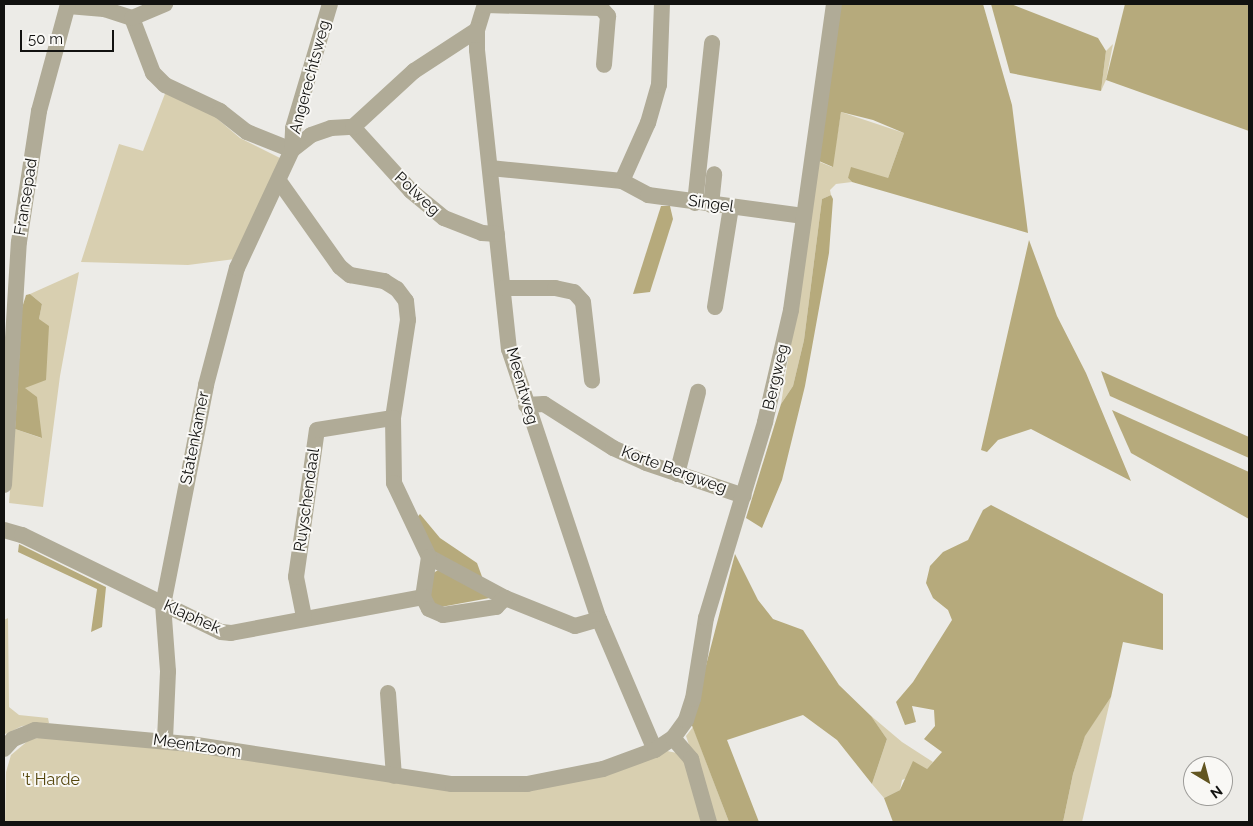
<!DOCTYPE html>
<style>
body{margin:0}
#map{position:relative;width:1253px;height:826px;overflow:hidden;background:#ecebe7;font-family:Raleway,sans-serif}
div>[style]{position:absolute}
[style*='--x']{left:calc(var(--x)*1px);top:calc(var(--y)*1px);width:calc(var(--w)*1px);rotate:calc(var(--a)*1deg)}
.green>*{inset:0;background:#d8cfb0}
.forest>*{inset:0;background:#b6aa7c}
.minor>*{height:16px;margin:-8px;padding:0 8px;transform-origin:8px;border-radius:8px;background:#b0ab97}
span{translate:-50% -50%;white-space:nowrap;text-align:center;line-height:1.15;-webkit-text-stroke:4px #f9f8f5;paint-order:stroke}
.street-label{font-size:16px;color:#121210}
.park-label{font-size:16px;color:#54460d}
.frame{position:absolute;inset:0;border:5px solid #121210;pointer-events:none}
.north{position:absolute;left:1183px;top:756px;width:50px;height:50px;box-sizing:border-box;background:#f9f8f5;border:1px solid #9d9c99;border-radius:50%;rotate:143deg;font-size:14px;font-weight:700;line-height:20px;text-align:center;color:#121210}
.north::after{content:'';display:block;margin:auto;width:18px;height:22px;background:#625521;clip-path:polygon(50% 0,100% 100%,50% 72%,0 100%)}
.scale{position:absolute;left:20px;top:30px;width:94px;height:22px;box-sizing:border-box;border:2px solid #121210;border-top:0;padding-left:6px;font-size:15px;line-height:18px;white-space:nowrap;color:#121210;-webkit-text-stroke:4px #f9f8f5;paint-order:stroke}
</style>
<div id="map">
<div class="green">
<div style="clip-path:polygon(1113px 44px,1106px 80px,1101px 91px,1106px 51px)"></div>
<div style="clip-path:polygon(166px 91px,214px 116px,240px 138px,280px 158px,235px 259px,188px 265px,81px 262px,119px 144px,143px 151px)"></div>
<div style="clip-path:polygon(841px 112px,904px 133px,888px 178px,848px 178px,852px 182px,836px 184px,830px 190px,831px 195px,822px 199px,804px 340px,793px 386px,781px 404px,815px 186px,815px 160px,832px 167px)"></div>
<div style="clip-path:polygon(79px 272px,60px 376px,43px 507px,9px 503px,15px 429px,41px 438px,25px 388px,42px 304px,30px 294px)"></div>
<div style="clip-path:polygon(8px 618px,9px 707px,19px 715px,48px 718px,49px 723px,22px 726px,6px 734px,4px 733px,4px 620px)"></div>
<div style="clip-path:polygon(1111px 697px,1082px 822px,1063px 822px,1073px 774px,1085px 735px)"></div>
<div style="clip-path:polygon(870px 715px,902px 742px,933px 762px,927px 769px,902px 780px,900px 790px,884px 798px,872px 784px,887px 739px)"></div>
<div style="clip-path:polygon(693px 727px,729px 822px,715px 822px,686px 736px)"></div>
<div style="clip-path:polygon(47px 737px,153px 745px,464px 788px,667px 751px,677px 753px,686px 763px,702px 822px,5px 822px,6px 772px,11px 755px,30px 739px)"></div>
</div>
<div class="forest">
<div style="clip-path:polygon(841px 4px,983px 4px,1012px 105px,1028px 233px,852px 182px,848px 178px,851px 167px,888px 178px,904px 133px,873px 120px,841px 112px,833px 167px,819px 161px)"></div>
<div style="clip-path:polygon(991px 4px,1011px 4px,1098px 38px,1106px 51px,1101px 91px,1010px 73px)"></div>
<div style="clip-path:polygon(1125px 4px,1249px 4px,1249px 131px,1106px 80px)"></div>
<div style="clip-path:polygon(831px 195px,833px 199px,829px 253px,805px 386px,782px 480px,762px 528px,746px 518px,781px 404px,793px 386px,804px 340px,822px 199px)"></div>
<div style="clip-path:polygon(661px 206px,670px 206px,673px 219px,650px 292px,633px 294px)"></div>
<div style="clip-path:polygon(1029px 240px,1057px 316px,1086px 373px,1131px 481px,1031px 429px,998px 440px,987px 452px,981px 450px)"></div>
<div style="clip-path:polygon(30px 294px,42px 304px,39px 319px,49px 326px,46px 380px,25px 388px,37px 397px,42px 438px,15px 429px,22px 308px,26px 295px)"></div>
<div style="clip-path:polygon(1101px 371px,1249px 437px,1249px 458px,1110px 396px)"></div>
<div style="clip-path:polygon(1112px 410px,1249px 472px,1249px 519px,1131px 453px)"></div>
<div style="clip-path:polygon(991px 505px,1163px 594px,1163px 650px,1123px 642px,1111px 697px,1085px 736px,1073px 774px,1063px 822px,893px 822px,884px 798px,900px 790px,913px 761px,927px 769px,942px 752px,924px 739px,935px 726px,934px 710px,912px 706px,916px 722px,905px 725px,896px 702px,913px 682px,952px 620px,948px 610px,933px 598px,926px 583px,930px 566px,943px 552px,968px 540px,983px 510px)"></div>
<div style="clip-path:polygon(420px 514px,440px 538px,477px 563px,484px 582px,429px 552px,412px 523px)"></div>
<div style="clip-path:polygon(19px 544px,106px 587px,102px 627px,91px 632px,97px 589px,18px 552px)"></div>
<div style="clip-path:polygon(735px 554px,758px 600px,773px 619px,803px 630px,839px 685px,871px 716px,887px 739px,872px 784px,837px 740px,803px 715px,727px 740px,759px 822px,729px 822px,691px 723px)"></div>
<div style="clip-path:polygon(443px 567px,495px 597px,430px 609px,422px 580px)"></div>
</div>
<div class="minor">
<div style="--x:485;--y:4;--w:27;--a:107"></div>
<div style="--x:477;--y:30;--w:20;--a:90"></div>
<div style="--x:477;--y:50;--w:301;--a:83.9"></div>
<div style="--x:509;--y:349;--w:285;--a:71.6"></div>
<div style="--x:599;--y:619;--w:142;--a:66.9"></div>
<div style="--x:485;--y:5;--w:116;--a:1.5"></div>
<div style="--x:601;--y:8;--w:11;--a:49"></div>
<div style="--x:608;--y:16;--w:49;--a:94.7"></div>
<div style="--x:68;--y:6;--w:36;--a:5"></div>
<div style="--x:104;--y:9;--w:29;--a:18"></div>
<div style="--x:132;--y:18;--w:59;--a:69.1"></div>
<div style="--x:153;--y:73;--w:17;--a:45"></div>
<div style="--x:165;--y:85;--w:61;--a:25.3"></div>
<div style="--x:220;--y:111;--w:34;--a:38"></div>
<div style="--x:247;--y:132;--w:48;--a:21.8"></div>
<div style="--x:132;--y:18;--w:36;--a:-23"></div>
<div style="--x:353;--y:127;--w:86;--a:47.8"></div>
<div style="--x:411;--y:191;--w:43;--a:39.3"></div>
<div style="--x:444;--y:218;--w:41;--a:21.5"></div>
<div style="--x:482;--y:233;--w:15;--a:4"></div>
<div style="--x:292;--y:150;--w:24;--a:-38"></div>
<div style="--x:311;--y:135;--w:21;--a:-19"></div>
<div style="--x:331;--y:128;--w:22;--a:-3"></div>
<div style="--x:353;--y:127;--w:83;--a:-42.6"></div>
<div style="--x:414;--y:71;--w:75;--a:-33.1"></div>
<div style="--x:490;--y:168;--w:133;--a:5.6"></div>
<div style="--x:622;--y:181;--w:64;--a:-65.9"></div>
<div style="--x:648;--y:123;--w:40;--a:-74"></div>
<div style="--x:659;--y:85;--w:81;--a:-87.9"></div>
<div style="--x:279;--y:181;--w:105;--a:54.7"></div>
<div style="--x:340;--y:267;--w:13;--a:39"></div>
<div style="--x:350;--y:275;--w:35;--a:10"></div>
<div style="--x:384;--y:281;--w:15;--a:32"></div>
<div style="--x:397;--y:289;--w:15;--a:53"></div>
<div style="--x:406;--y:301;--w:19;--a:84"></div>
<div style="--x:408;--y:320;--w:99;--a:98.7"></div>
<div style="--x:393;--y:418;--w:65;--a:89.1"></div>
<div style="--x:394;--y:483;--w:82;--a:64.7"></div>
<div style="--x:429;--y:557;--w:86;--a:28.3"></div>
<div style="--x:505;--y:598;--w:75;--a:21.8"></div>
<div style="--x:575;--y:626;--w:25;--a:-16"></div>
<div style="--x:622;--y:181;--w:30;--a:28"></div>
<div style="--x:648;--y:195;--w:157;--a:7.7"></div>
<div style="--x:695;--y:203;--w:161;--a:-83.9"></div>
<div style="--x:711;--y:205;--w:31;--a:-84"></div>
<div style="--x:503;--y:288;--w:52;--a:0"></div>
<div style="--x:555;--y:288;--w:19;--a:12"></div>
<div style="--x:574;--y:292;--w:13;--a:48"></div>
<div style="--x:583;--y:302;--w:79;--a:83.4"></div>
<div style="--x:715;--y:307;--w:101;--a:-80.9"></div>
<div style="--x:526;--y:405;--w:18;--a:-3"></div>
<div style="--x:544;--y:404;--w:82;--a:32.5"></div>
<div style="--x:613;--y:448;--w:36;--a:24"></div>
<div style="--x:646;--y:463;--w:103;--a:18.6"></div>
<div style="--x:677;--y:474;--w:85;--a:-75.6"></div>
<div style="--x:4;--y:485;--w:243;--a:-86.5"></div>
<div style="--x:19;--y:242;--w:133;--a:-81.3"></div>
<div style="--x:39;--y:111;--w:111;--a:-74.8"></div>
<div style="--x:4;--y:530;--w:19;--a:16"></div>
<div style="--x:22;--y:535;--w:221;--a:26"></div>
<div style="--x:221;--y:632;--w:10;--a:6"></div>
<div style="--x:231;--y:633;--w:195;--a:-10.6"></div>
<div style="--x:429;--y:557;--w:40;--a:98.5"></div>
<div style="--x:423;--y:597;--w:13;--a:63"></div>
<div style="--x:429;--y:609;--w:15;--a:23"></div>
<div style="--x:443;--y:615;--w:54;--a:-8.6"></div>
<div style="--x:496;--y:607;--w:13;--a:-45"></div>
<div style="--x:304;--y:617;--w:41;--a:-101.3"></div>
<div style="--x:296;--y:577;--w:148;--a:-81.9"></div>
<div style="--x:317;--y:430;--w:77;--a:-9"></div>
<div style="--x:388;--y:693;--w:83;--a:85.9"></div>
<div style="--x:673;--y:738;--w:28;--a:49"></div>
<div style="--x:691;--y:759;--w:66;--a:74.1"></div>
<div style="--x:165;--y:740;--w:69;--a:-87.5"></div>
<div style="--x:168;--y:671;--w:66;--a:-94.3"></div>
<div style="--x:163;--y:605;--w:224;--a:-78.9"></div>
<div style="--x:206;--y:385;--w:121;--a:-75.2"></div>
<div style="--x:237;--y:268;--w:130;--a:-65"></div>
<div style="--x:292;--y:150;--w:22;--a:-87"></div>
<div style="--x:293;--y:128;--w:129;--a:-73.4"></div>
<div style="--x:4;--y:749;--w:13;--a:-48"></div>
<div style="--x:13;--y:739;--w:24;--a:-22"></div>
<div style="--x:35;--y:730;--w:156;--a:5.2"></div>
<div style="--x:190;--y:744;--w:265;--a:8.7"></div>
<div style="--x:452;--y:784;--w:75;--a:0"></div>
<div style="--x:527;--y:784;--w:77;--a:-11.2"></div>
<div style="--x:603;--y:769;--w:55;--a:-20.1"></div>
<div style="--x:655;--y:750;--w:22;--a:-34"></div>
<div style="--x:673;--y:738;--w:22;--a:-54"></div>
<div style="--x:686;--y:720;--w:22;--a:-72"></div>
<div style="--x:693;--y:699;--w:82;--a:-80.9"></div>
<div style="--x:706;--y:618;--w:205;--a:-73.2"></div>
<div style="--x:765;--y:422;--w:115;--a:-76.9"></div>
<div style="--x:791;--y:310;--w:309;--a:-82"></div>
</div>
<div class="street-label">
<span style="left:310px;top:77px;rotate:-75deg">Angerechtsweg</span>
<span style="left:417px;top:194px;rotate:43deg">Polweg</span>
<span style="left:26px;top:197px;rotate:-81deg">Fransepad</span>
<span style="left:711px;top:204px;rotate:8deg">Singel</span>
<span style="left:776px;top:377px;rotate:-77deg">Bergweg</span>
<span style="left:522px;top:386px;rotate:74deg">Meentweg</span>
<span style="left:195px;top:438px;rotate:-79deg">Statenkamer</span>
<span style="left:674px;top:470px;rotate:20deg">Korte Bergweg</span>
<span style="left:307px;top:500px;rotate:-82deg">Ruyschendaal</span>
<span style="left:192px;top:617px;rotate:24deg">Klaphek</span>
<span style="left:197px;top:746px;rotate:8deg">Meentzoom</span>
</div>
<div class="park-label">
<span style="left:51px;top:780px">'t Harde</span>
</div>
<div class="frame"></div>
<div class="north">N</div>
<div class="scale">50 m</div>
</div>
